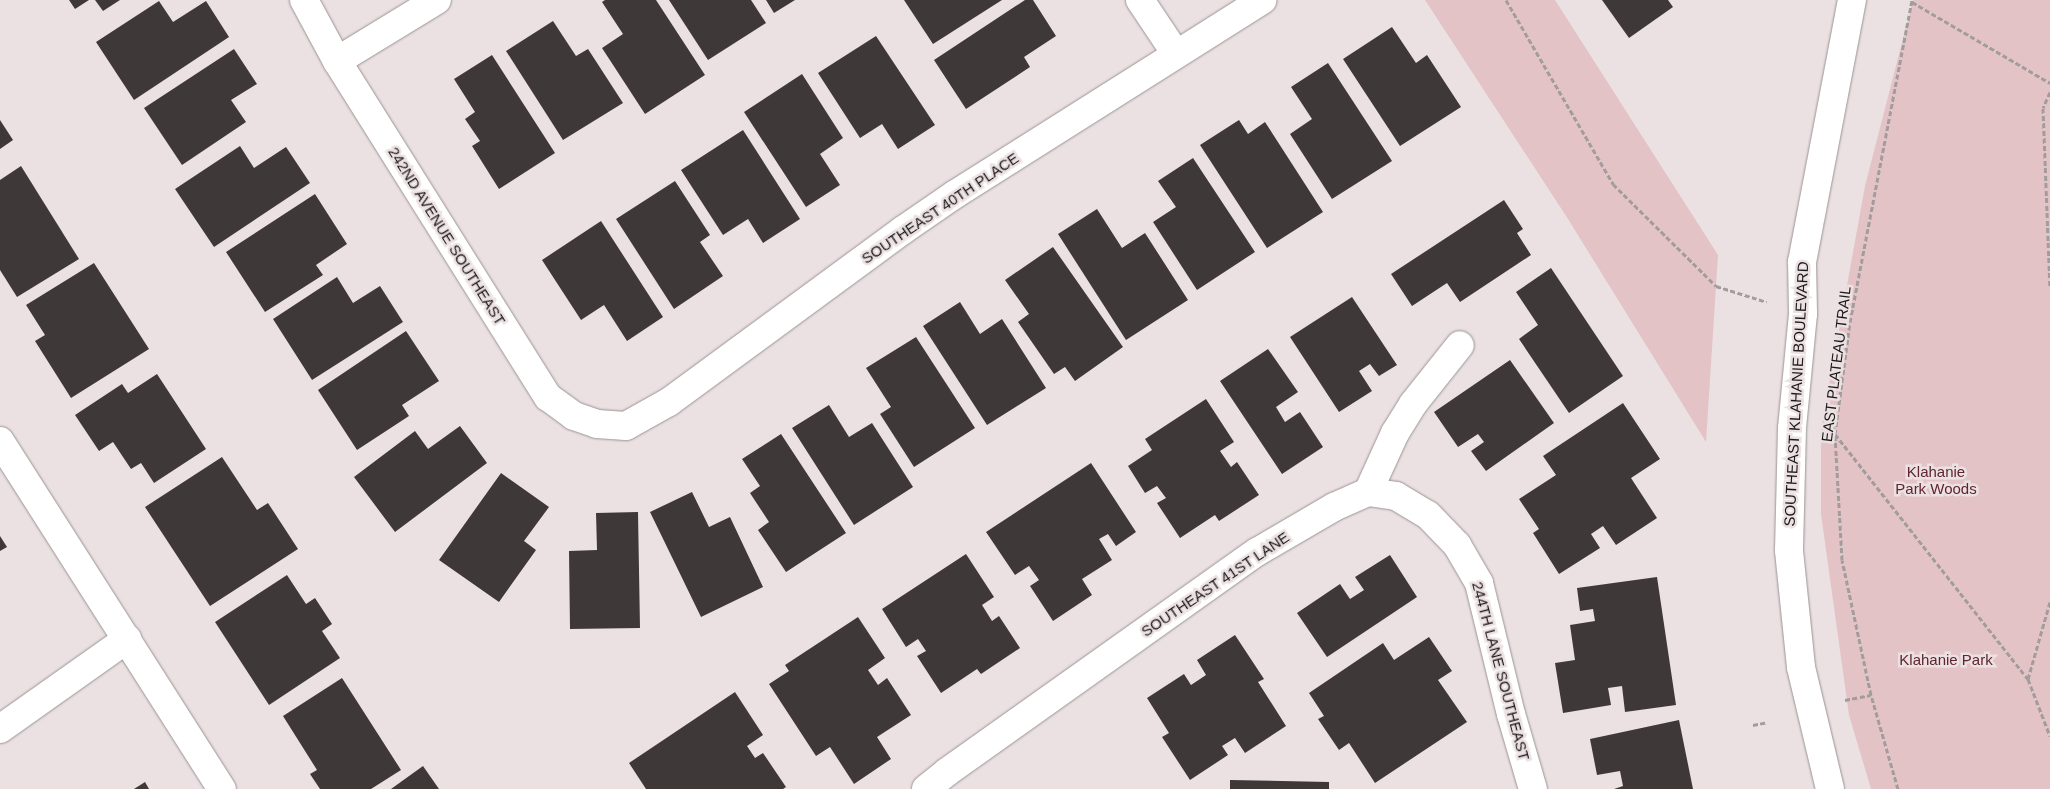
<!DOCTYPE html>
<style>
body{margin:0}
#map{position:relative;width:2050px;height:789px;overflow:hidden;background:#ebe1e2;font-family:Helvetica,sans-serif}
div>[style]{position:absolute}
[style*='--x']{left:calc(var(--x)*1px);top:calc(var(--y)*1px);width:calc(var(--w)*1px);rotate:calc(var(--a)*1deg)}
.green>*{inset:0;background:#e3c3c6}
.building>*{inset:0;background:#3f3839}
.path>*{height:3px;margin-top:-1.5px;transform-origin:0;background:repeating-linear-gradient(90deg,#a39c9d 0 5px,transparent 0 7.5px)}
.roads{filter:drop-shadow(0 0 1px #9b9394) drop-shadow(0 0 1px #9b9394)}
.minor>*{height:28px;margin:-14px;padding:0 14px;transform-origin:14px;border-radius:14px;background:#fff}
.tertiary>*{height:28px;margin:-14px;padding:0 14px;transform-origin:14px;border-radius:14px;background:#fff}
span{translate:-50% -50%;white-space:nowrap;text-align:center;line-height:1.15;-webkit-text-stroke:5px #ebe1e2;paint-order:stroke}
.street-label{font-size:15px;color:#1c1819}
.park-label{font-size:15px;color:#61252f}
</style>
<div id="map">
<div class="green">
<div style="clip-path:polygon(1425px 0,1555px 0,1718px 255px,1706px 442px,1568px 219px)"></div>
<div style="clip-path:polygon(1913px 0,2050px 0,2050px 789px,1871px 789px,1849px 715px,1821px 514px,1821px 429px,1865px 186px)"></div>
</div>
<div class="building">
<div style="clip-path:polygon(69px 0,89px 0,75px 9px)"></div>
<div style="clip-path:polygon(95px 0,120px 0,103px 11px)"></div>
<div style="clip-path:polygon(605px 0,656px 0,705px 75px,645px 114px,602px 48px,623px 34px,602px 2px)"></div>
<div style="clip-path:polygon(669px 0,751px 0,766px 23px,708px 60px)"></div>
<div style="clip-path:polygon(766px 0,795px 0,774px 13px)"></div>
<div style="clip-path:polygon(904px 0,1002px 0,933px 44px)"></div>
<div style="clip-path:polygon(1025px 0,1033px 0,1056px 36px,1024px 57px,1030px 67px,966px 109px,934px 60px)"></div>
<div style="clip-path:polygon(1602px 0,1668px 0,1673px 7px,1629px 38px)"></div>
<div style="clip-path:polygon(159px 1px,173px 22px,206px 1px,229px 37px,134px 100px,96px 42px)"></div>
<div style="clip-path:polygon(553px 21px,576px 56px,588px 49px,623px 103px,563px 140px,506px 51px)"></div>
<div style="clip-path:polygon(1392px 27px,1416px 63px,1427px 55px,1461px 107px,1400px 146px,1343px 59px)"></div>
<div style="clip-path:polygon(876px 36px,935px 125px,898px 149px,882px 124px,860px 138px,818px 73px)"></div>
<div style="clip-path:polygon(234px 49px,257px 84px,231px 100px,246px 122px,182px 165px,144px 108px)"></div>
<div style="clip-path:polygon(492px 55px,555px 153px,499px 189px,472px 146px,480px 141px,465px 119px,475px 112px,454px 79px)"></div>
<div style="clip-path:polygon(1328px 63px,1392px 161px,1332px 199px,1290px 134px,1312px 119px,1291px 87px)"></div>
<div style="clip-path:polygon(802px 74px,843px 138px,820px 154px,840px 185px,806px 207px,744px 112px)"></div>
<div style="clip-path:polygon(0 120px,13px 140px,0 149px)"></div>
<div style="clip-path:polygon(1239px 120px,1248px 134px,1265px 122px,1323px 212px,1267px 248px,1200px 145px)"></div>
<div style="clip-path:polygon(743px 130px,800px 219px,763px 243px,748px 219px,723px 235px,681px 170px)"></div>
<div style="clip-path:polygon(240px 146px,254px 168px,286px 147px,310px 183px,214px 247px,175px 189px)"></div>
<div style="clip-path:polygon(1193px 158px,1255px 252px,1197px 290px,1153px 222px,1176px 207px,1158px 181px)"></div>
<div style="clip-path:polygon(21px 166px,79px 259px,17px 297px,0 270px,0 180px)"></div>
<div style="clip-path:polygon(675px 181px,710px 235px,700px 242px,723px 276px,674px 309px,616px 219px)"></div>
<div style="clip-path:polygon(315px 194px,347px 244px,316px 265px,323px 275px,265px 312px,226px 252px)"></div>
<div style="clip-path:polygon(1504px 200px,1523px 229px,1517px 233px,1531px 255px,1460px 302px,1447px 283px,1412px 306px,1391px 274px)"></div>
<div style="clip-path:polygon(1097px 209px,1122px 248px,1145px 233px,1188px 300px,1126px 340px,1058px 234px)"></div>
<div style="clip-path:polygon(601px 221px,663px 317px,627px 341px,604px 305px,581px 320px,542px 260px)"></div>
<div style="clip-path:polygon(1053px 247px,1123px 347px,1075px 381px,1065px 367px,1054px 374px,1018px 322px,1029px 314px,1005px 280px)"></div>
<div style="clip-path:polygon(94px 263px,149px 349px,71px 398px,35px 341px,45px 335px,26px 305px)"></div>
<div style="clip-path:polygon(1551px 268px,1623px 376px,1569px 413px,1519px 339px,1538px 325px,1516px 292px)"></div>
<div style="clip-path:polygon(337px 277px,353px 303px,380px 286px,403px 322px,312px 380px,273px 319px)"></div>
<div style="clip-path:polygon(1352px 297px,1397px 365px,1379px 376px,1370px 364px,1359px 371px,1372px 391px,1339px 412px,1290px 337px)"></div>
<div style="clip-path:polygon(960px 302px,980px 334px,1002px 319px,1046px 388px,987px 425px,923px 326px)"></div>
<div style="clip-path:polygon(406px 331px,439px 381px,402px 405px,409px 416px,357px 450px,318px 390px)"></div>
<div style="clip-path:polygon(916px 337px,975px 428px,914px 467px,880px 414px,891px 407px,866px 368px)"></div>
<div style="clip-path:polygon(1268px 349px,1298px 392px,1276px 407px,1285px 422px,1300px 412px,1323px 447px,1282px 474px,1220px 381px)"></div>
<div style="clip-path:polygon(1510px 360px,1554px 423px,1486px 471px,1471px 451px,1484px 442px,1478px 434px,1458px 447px,1434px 412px)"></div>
<div style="clip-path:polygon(157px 374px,206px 449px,154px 483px,141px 463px,131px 469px,113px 442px,99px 451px,75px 415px,122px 384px,128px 393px)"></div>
<div style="clip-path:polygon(1206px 399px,1234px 442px,1220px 451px,1231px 467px,1237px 462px,1259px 495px,1219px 521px,1215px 515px,1180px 538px,1157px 503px,1166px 498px,1157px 486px,1145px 493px,1128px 466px,1152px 450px,1145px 439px)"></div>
<div style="clip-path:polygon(1623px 403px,1660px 459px,1631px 478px,1657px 518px,1616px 545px,1603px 526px,1591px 534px,1600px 548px,1559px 574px,1533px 533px,1539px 529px,1519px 499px,1556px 475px,1543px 456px)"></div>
<div style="clip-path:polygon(829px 405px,849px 437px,872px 423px,913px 487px,854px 525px,792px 428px)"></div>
<div style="clip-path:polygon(460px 426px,487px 463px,395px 532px,354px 477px,415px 431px,428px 449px)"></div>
<div style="clip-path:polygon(781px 434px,846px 533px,786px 572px,758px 530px,769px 522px,750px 493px,760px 486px,742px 459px)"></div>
<div style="clip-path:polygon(222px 457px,257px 510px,268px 503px,298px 549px,210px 606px,145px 507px)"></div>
<div style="clip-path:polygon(1091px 463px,1136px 532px,1116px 546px,1108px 534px,1099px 539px,1112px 560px,1082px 579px,1092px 595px,1053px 621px,1030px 586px,1039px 580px,1029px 566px,1015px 575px,986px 532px)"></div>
<div style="clip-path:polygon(501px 473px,549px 507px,524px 541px,536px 550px,499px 602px,439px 560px)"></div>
<div style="clip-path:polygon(692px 492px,709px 527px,730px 517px,763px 587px,701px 617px,650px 512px)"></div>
<div style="clip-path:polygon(638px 512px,640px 628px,570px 629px,569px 551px,597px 550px,596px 513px)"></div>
<div style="clip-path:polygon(0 536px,7px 547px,0 551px)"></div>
<div style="clip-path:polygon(966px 554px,994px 597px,982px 605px,992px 621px,999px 616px,1020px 648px,981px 674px,977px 669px,941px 693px,917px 656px,926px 651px,918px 639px,906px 647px,882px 609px)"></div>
<div style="clip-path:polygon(1390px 555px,1417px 597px,1327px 657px,1297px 613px,1340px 584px,1350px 599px,1364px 590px,1355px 577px)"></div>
<div style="clip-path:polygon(287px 575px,306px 604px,315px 598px,332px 624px,322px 631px,340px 658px,269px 705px,215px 622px)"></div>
<div style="clip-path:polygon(1657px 577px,1676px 705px,1625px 712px,1622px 686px,1608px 688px,1611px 705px,1563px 713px,1555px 663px,1575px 660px,1570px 625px,1595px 621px,1593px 609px,1580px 611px,1577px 588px)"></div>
<div style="clip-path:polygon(858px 617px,885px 658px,868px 670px,878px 685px,887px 678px,911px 715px,877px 737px,891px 759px,854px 784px,830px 747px,816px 756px,769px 684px,789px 671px,785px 665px)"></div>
<div style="clip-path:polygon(1235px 635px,1264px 679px,1258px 682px,1286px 726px,1245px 753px,1235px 738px,1222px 746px,1228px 755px,1190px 780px,1162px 737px,1169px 733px,1147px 698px,1184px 674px,1191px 685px,1206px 675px,1197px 660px)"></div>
<div style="clip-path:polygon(1429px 637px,1452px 671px,1438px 680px,1467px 722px,1375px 783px,1349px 743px,1339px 750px,1318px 719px,1324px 716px,1309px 693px,1383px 643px,1394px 660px)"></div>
<div style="clip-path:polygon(342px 678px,401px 770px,371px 789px,320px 789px,310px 774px,317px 770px,283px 716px)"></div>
<div style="clip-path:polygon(735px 692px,763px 735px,747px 746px,755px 758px,763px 753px,786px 787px,783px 789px,646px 789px,629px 763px)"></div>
<div style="clip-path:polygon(1679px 720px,1693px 789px,1614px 789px,1623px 786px,1620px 771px,1597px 775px,1590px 739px)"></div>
<div style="clip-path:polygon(423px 766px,439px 789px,391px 789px)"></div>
<div style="clip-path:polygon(1230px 780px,1329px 782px,1329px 789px,1230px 789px)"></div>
<div style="clip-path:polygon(145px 782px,149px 789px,134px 789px)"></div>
</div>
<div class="path">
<div style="--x:1506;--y:0;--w:213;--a:59.8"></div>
<div style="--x:1613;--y:184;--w:145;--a:44.7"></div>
<div style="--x:1716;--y:286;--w:53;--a:17.4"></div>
<div style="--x:1912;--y:2;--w:160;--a:30.4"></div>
<div style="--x:2050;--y:92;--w:17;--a:114"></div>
<div style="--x:2043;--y:108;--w:179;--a:87.8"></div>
<div style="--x:1830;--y:413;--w:22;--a:77"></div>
<div style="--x:1835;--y:434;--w:312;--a:51.8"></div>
<div style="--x:2028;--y:679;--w:61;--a:68.9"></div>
<div style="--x:2028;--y:679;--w:80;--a:-74.1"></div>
<div style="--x:1845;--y:700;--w:26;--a:-11"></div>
<div style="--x:1753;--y:725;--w:15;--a:-11"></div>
<div style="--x:1898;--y:789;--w:98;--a:-106"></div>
<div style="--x:1871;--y:695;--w:138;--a:-102.1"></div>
<div style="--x:1842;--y:560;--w:126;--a:-93.2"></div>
<div style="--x:1835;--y:434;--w:113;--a:-82.4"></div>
<div style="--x:1850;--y:322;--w:328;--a:-79.1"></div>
</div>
<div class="roads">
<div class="minor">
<div style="--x:304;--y:0;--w:69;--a:61.6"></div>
<div style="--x:337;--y:61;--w:397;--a:57.9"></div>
<div style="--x:548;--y:397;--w:32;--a:36"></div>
<div style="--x:574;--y:416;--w:24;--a:19"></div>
<div style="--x:597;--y:424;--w:29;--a:4"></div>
<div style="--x:626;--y:426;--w:49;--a:-29.2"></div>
<div style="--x:669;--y:402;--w:290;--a:-36.3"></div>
<div style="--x:903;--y:230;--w:62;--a:-34.5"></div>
<div style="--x:954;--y:195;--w:365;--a:-32.3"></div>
<div style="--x:1140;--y:0;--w:65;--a:56.3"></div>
<div style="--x:337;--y:61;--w:117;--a:-31.4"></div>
<div style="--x:0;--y:441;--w:413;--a:57.5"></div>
<div style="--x:1368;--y:492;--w:28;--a:8"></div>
<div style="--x:1396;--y:496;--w:37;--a:31"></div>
<div style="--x:1428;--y:515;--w:42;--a:46"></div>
<div style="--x:1457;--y:545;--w:44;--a:59.9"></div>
<div style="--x:1479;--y:583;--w:135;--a:76.3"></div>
<div style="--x:1511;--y:714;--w:78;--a:73.7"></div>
<div style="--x:0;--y:729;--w:156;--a:-35.3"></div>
<div style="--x:926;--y:789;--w:27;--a:-39"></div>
<div style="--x:947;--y:772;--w:380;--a:-35.4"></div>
<div style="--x:1257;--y:552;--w:89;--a:-30.3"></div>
<div style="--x:1334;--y:507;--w:37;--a:-24"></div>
<div style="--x:1368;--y:492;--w:65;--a:-65.4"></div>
<div style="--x:1395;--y:433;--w:34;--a:-58"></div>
<div style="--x:1413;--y:404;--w:75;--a:-51.5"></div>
</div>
<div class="tertiary">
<div style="--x:1830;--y:789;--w:125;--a:-103.4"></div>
<div style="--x:1801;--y:667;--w:118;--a:-95.9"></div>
<div style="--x:1789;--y:550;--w:122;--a:-88.6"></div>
<div style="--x:1792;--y:428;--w:115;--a:-84.5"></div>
<div style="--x:1803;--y:314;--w:52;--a:-91.1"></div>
<div style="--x:1802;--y:262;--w:267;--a:-79.2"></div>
</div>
</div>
<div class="street-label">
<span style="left:940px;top:208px;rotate:-34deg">SOUTHEAST 40TH PLACE</span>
<span style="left:447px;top:236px;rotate:58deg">242ND AVENUE SOUTHEAST</span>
<span style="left:1836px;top:364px;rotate:-83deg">EAST PLATEAU TRAIL</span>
<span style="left:1796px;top:394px;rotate:-87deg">SOUTHEAST KLAHANIE BOULEVARD</span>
<span style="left:1215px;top:584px;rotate:-34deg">SOUTHEAST 41ST LANE</span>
<span style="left:1501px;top:671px;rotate:75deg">244TH LANE SOUTHEAST</span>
</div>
<div class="park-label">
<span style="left:1936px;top:480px">Klahanie<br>Park Woods</span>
<span style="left:1946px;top:660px">Klahanie Park</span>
</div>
</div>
